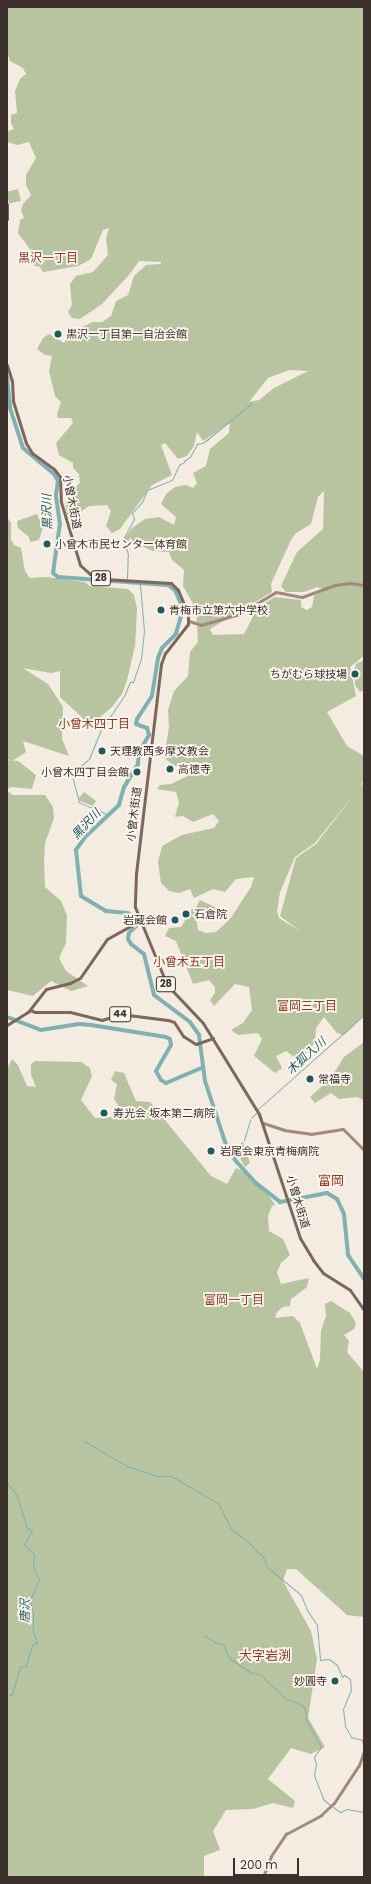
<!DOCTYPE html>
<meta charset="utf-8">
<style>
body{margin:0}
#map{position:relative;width:371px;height:1884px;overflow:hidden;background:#f4ebe1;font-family:Poppins,"Noto Sans JP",sans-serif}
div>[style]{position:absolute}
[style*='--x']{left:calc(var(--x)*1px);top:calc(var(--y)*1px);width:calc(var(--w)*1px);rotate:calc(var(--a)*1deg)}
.green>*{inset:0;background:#b8c4a0;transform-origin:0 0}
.stream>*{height:1px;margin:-0.5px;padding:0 0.5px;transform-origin:0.5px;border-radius:0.5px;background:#7fb0b2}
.river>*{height:4px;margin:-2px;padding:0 2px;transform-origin:2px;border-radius:2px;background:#7fb0b2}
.secondary>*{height:3px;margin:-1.5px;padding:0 1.5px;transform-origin:1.5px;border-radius:1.5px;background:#a18a7d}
.primary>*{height:3px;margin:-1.5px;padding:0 1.5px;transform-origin:1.5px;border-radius:1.5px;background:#7d675c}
.dots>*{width:11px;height:11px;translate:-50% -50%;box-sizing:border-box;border:2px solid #fbf5ee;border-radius:50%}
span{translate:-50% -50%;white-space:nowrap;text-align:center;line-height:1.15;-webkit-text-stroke:3.5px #fbf5ee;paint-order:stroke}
.shield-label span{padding:1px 3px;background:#fbf5ee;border:1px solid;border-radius:3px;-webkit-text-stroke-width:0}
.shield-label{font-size:10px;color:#3b302b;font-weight:700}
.poi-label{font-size:11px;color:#3b302b}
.left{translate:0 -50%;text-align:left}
.right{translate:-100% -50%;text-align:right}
.street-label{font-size:11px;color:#3b302b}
.neighbourhood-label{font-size:12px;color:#8c3b22}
.water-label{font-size:12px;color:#1f5a5e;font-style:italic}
.quarter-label{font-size:13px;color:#8c3b22}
.frame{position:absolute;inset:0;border:8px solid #3b302b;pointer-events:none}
.scale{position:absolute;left:233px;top:1858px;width:66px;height:18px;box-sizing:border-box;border:2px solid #3b302b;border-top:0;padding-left:5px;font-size:12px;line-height:14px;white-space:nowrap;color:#3b302b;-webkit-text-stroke:3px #fbf5ee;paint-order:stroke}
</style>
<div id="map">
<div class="green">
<div style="clip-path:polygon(evenodd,7px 7px,364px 7px,364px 656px,350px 667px,356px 696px,327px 712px,347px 746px,364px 756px,364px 781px,360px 786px,364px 783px,364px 1015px,344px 1035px,337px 1033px,324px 1017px,316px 1028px,315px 1042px,300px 1061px,286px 1051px,276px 1056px,282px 1068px,275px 1073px,254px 1056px,262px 1039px,258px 1033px,238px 1035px,231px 1030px,243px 1023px,252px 1010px,249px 987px,235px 984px,214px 1006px,210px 1000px,215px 993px,215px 987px,209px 980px,193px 984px,176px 941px,165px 936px,169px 928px,181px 927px,192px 909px,204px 911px,202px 918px,196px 918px,198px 930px,206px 933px,216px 932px,230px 919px,251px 887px,254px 877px,236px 879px,225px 892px,213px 889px,194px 898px,190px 889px,179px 893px,169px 891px,161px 883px,158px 862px,162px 846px,182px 835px,214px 828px,219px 821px,213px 814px,193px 822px,183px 816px,175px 817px,179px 802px,176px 792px,157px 789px,160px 785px,171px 784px,198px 771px,189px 765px,175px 766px,164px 758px,169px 727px,168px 710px,174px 691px,188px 676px,190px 652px,198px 642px,196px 609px,183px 586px,184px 570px,172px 560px,169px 552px,153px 551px,124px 539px,132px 528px,145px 519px,159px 517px,174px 525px,176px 517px,161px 504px,166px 494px,175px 487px,186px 485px,193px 488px,197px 483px,193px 473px,206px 466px,210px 449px,229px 433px,230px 423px,203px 441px,197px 432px,194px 446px,187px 456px,178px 459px,165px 443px,161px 445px,172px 475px,152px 485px,120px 529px,112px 533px,106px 526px,111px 511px,107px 505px,89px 506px,75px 516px,67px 514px,65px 502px,74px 494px,74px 488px,80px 483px,79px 474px,73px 468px,73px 463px,59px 455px,56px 443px,73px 423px,71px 418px,58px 418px,57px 414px,61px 402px,55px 396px,49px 371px,52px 356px,45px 355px,37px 349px,43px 338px,49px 334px,64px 343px,71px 333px,78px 329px,93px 322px,102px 322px,111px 316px,116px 301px,128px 295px,134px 276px,146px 265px,161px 264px,161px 262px,139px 261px,129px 275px,102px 304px,80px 319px,72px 318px,68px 312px,72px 305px,70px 284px,76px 276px,93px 272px,108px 255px,106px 238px,109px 228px,103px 230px,91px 259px,78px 266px,43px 272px,40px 267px,32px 265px,32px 252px,18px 233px,20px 220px,24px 218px,21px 210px,23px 204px,31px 195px,26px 185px,26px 175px,36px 158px,29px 142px,17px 145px,7px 142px,7px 132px,14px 129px,11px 123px,11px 115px,17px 113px,15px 91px,20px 79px,26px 74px,23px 68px,10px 61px,7px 51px,7px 7px,289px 370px,308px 371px,274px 388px,259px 400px,249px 402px,268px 378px,289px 370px,7px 7px,324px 491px,323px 529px,297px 552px,281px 586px,286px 592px,304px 592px,317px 587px,323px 589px,314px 596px,312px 607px,307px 610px,301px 607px,301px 600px,275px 597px,258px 607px,244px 634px,213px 635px,210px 629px,272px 592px,271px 584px,290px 542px,295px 534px,311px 524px,318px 497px,324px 491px,7px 7px,357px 791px,316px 844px,296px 858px,280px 916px,300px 931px,279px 918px,277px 911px,280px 892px,295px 857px,315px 843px,357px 791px)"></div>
<div style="left:18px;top:189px;width:12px;height:12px;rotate:76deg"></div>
<div style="clip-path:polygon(37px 514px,43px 527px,39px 540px,30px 542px,29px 537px,18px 528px,17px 521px)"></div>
<div style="clip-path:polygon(7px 517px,11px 523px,11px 539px,14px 545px,21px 548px,25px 571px,30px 578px,46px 577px,85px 582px,90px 586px,128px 589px,134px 595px,137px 609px,135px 646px,127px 680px,122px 694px,111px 708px,90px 725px,60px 697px,60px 671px,51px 673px,23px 668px,48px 684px,63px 707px,62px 739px,69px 756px,23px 741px,26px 752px,12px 761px,7px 759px)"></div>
<div style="clip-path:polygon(364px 660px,364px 690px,360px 692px,355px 685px,354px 670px,356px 664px)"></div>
<div style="clip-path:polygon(7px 760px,18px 761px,36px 775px,32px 789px,12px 787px,7px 789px)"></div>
<div style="clip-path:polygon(7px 791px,13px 795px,45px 795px,53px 807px,54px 818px,45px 843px,44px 861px,45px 887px,61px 901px,67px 916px,66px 943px,59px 958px,66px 971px,88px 986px,71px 991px,51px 981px,33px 996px,7px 990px)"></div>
<div style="clip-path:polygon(84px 792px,96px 801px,93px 806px,80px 801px,79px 798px)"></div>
<div style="clip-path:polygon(200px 900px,219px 909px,218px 915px,196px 908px)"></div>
<div style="clip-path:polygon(364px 1042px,364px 1100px,357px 1097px,339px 1099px,331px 1093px,315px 1103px,310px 1097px,331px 1078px,344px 1057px)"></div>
<div style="clip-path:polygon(12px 1059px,18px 1065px,27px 1086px,36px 1087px,31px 1075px,31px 1064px,35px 1061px,81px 1062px,90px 1068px,92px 1076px,81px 1100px,95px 1118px,112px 1117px,116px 1114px,118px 1105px,114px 1099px,117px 1084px,111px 1080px,115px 1071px,124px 1073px,136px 1101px,150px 1102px,211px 1176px,227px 1184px,236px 1168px,243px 1171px,268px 1194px,275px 1205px,272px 1206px,268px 1216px,269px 1231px,283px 1239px,290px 1255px,281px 1263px,277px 1272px,281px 1284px,309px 1278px,307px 1287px,291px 1299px,290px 1306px,283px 1307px,277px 1312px,275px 1318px,293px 1316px,300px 1323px,317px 1369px,320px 1360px,321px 1331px,326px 1316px,325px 1304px,331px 1301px,350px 1313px,356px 1323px,354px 1329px,344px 1335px,349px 1341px,347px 1352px,364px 1372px,364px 1617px,347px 1615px,296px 1569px,287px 1569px,283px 1581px,311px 1631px,317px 1659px,308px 1718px,325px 1747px,311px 1754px,291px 1748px,268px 1779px,295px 1801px,293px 1808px,273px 1803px,253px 1809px,226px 1810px,213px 1831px,220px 1850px,204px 1856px,204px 1877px,7px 1877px,7px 1069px)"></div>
<div style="clip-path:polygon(243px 1142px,250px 1163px,245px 1167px,236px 1151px)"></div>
</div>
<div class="stream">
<div style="--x:184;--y:461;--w:7;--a:-34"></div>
<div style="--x:190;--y:457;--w:15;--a:-62"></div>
<div style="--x:197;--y:444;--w:6;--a:-9"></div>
<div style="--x:203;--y:443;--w:63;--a:-39.2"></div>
<div style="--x:127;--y:578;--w:24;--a:-88"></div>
<div style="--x:128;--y:554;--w:16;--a:-108"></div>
<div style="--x:123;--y:539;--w:23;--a:-61"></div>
<div style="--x:134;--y:519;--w:6;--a:-108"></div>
<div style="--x:132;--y:513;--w:15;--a:-48"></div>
<div style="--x:142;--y:502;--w:13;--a:-67"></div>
<div style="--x:147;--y:490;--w:27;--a:-22"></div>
<div style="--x:172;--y:480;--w:17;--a:-65"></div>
<div style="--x:179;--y:465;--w:6;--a:-31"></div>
<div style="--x:109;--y:815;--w:33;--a:-157"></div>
<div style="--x:79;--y:802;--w:24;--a:-105"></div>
<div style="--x:73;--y:779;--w:11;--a:-68"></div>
<div style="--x:77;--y:769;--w:16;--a:-40"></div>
<div style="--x:89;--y:759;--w:31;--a:-68"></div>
<div style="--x:101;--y:730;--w:41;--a:-55.9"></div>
<div style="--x:124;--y:696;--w:15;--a:-67"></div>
<div style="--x:130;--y:682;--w:3;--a:0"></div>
<div style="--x:133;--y:682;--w:24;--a:-71"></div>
<div style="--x:141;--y:659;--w:28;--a:-84"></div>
<div style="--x:144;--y:631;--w:47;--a:-94.9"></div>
<div style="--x:258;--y:1109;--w:142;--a:-41.6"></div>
<div style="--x:251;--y:1118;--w:7;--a:-45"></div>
<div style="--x:244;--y:1140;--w:21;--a:-73"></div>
<div style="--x:231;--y:1154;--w:16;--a:-47"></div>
<div style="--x:84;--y:1441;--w:50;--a:30.2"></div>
<div style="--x:127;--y:1466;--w:31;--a:19"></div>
<div style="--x:156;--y:1476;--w:15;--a:0"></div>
<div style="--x:171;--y:1476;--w:54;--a:29.9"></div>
<div style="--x:218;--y:1503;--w:29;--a:63"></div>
<div style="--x:231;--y:1529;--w:21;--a:37"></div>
<div style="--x:248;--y:1542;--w:21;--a:45"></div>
<div style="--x:263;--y:1557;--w:11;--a:68"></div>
<div style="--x:267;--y:1567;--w:44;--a:39.5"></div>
<div style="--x:301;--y:1595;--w:16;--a:68"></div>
<div style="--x:307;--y:1610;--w:18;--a:56"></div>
<div style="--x:317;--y:1625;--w:35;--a:85"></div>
<div style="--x:320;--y:1660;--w:9;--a:-6"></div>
<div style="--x:329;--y:1659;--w:10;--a:37"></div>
<div style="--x:337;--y:1665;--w:13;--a:67"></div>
<div style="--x:342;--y:1677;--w:3;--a:-45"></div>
<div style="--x:344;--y:1675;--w:7;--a:34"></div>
<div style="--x:350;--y:1679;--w:11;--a:85"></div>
<div style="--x:351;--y:1690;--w:21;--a:113"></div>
<div style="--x:343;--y:1709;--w:17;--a:83"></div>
<div style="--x:345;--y:1726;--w:13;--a:61"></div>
<div style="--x:351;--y:1737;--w:11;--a:15"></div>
<div style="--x:362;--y:1740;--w:7;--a:74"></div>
<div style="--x:7;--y:1483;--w:14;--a:51"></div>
<div style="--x:16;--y:1494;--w:36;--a:72"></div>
<div style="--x:27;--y:1528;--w:5;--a:22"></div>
<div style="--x:32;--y:1530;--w:17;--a:118"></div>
<div style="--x:24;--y:1545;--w:13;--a:42"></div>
<div style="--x:34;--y:1554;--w:14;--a:94"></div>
<div style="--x:33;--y:1568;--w:13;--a:61"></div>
<div style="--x:39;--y:1579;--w:23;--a:113"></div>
<div style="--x:30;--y:1600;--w:13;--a:77"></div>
<div style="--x:33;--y:1613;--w:19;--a:90"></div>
<div style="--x:33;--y:1632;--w:11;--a:68"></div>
<div style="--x:37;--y:1642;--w:6;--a:149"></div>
<div style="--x:32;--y:1645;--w:22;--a:106"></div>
<div style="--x:26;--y:1666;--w:6;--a:171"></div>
<div style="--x:20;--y:1667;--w:28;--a:107"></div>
<div style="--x:12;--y:1694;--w:5;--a:158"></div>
<div style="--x:204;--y:1635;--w:12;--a:35"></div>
<div style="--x:214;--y:1642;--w:9;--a:13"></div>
<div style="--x:223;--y:1644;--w:15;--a:67"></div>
<div style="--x:229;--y:1658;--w:25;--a:34"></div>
<div style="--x:250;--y:1672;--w:11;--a:15"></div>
<div style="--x:261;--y:1675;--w:35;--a:44"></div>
<div style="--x:286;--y:1699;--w:11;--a:15"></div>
<div style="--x:297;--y:1702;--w:10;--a:37"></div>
<div style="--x:305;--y:1708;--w:11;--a:85"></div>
<div style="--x:306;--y:1719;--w:32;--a:62"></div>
<div style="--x:321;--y:1747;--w:12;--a:125"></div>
<div style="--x:314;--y:1757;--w:7;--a:74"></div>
<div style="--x:316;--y:1764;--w:11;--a:100"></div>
<div style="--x:314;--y:1775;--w:26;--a:69"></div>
<div style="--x:323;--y:1799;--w:9;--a:41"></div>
<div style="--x:333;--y:1807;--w:9;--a:36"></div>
<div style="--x:340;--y:1812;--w:8;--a:-23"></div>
<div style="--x:347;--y:1809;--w:17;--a:10"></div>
</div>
<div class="river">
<div style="--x:7;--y:377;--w:31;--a:84"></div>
<div style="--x:10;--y:408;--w:42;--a:72"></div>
<div style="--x:23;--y:448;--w:40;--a:40"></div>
<div style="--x:54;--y:474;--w:8;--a:60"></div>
<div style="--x:58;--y:481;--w:15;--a:98"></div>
<div style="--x:56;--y:496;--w:27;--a:82"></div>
<div style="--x:60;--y:523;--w:50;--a:98"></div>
<div style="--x:53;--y:573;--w:6;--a:39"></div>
<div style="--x:58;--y:577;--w:110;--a:4.2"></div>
<div style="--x:168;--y:585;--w:9;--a:36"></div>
<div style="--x:175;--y:590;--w:21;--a:67"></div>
<div style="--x:183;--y:609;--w:26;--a:106"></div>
<div style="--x:176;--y:634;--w:20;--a:135"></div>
<div style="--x:162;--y:648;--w:11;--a:112"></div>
<div style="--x:158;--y:658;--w:38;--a:99"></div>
<div style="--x:152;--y:696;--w:27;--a:123"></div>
<div style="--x:137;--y:719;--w:5;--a:101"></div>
<div style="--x:136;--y:724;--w:12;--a:20"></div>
<div style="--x:147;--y:728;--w:7;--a:74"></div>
<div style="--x:149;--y:735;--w:20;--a:120"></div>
<div style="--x:139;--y:752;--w:12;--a:95"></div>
<div style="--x:138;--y:764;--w:27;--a:121"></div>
<div style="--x:124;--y:787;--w:19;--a:106"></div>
<div style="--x:119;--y:805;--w:47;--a:136.7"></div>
<div style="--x:85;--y:837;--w:16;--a:125"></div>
<div style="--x:76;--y:850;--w:46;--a:83.8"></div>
<div style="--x:81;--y:896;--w:29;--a:31"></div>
<div style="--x:106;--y:911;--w:22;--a:5"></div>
<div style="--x:128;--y:913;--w:9;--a:36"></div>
<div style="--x:135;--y:918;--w:8;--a:83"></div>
<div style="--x:136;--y:926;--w:10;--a:135"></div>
<div style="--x:129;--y:933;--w:6;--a:99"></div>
<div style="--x:128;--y:939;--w:6;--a:59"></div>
<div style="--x:131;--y:944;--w:16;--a:38"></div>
<div style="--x:144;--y:954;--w:42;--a:76.3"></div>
<div style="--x:154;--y:995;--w:45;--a:36.9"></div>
<div style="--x:190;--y:1022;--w:16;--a:55"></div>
<div style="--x:199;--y:1035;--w:46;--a:82.6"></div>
<div style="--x:205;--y:1081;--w:67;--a:71.8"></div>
<div style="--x:226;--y:1145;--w:17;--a:59"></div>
<div style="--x:235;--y:1160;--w:31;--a:48"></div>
<div style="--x:256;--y:1183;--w:31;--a:38"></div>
<div style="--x:280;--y:1202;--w:48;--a:-10.8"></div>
<div style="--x:327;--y:1193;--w:12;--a:31"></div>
<div style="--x:337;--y:1199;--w:17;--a:65"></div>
<div style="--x:344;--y:1214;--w:41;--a:84.4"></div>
<div style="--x:348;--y:1255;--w:29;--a:56"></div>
<div style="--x:7;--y:1017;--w:36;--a:21"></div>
<div style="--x:41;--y:1030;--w:38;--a:-9"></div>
<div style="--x:79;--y:1024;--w:12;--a:5"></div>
<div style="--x:91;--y:1025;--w:76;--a:9.1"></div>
<div style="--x:166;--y:1037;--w:4;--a:27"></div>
<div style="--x:170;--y:1039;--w:6;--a:81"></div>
<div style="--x:171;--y:1045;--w:30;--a:120"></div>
<div style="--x:156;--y:1071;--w:10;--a:61"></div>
<div style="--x:161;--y:1080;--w:6;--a:31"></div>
<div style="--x:166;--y:1083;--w:39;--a:-23"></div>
</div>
<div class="secondary">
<div style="--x:189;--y:621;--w:13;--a:18"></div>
<div style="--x:201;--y:625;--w:37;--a:-16"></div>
<div style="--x:237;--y:615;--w:45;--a:-30.5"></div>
<div style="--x:276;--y:592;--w:26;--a:11"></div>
<div style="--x:302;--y:597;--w:35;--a:-20"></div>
<div style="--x:335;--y:585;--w:15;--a:-8"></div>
<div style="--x:350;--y:583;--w:14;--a:8"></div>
<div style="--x:263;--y:1123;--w:22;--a:18"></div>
<div style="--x:284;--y:1130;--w:27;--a:8"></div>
<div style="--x:311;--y:1134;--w:32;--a:-9"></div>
<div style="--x:343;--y:1129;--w:30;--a:45"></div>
<div style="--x:263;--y:1877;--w:22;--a:-69"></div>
<div style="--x:271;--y:1856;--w:27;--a:-56"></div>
<div style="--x:286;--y:1834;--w:40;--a:-28"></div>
<div style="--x:321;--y:1815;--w:18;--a:-43"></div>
<div style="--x:334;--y:1803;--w:45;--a:-56.7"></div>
<div style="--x:359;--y:1765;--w:15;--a:-70"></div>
</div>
<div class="primary">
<div style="--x:7;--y:204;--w:15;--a:90"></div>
<div style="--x:7;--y:365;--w:17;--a:73"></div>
<div style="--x:12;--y:381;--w:20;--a:87"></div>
<div style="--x:13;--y:401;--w:44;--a:72.8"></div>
<div style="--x:26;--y:443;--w:12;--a:59"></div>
<div style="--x:32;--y:453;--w:27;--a:36"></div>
<div style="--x:54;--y:469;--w:10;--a:53"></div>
<div style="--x:60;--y:477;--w:25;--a:88"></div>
<div style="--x:61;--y:502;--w:66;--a:73.2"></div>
<div style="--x:80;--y:565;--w:13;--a:42"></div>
<div style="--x:90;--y:574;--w:15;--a:20"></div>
<div style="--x:104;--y:579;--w:67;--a:3.4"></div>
<div style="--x:171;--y:583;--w:10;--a:45"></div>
<div style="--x:178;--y:590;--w:25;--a:67"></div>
<div style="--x:188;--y:613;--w:11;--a:90"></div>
<div style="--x:188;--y:624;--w:37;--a:128"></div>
<div style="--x:165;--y:653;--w:12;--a:110"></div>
<div style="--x:161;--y:664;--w:210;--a:96.8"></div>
<div style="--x:136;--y:873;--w:34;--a:92"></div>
<div style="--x:135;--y:907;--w:84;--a:67.7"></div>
<div style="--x:167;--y:985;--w:52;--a:46.5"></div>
<div style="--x:203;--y:1023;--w:107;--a:58.4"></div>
<div style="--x:259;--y:1114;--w:131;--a:71.7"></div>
<div style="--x:300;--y:1238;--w:26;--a:59"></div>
<div style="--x:313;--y:1260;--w:16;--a:52"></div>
<div style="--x:323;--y:1273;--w:32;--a:32"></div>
<div style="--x:350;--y:1290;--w:24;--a:55"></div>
<div style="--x:30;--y:1010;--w:5;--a:22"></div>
<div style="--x:35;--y:1012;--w:35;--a:0"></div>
<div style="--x:70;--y:1012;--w:33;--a:14"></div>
<div style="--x:102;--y:1020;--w:19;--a:-18"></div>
<div style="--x:120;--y:1014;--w:48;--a:7.1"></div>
<div style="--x:168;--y:1020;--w:6;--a:18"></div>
<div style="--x:174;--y:1022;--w:17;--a:57"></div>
<div style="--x:183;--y:1036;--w:15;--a:32"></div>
<div style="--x:196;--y:1044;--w:18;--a:-19"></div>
<div style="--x:7;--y:1025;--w:25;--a:-32"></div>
<div style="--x:28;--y:1012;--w:29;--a:-52"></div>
<div style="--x:46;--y:989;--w:25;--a:-14"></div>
<div style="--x:70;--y:983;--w:11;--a:-27"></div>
<div style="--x:80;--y:978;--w:47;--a:-55.3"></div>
<div style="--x:107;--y:939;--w:38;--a:-29"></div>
</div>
<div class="dots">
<div style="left:58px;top:334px;background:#1f5a5e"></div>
<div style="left:47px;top:544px;background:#1f5a5e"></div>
<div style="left:161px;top:610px;background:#1f5a5e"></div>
<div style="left:355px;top:674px;background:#1f5a5e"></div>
<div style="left:102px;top:751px;background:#1f5a5e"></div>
<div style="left:170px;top:769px;background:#1f5a5e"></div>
<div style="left:137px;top:772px;background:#1f5a5e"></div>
<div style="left:186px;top:914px;background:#1f5a5e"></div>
<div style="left:175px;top:920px;background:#1f5a5e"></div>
<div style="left:310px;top:1079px;background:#1f5a5e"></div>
<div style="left:104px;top:1113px;background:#1f5a5e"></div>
<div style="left:211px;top:1151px;background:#1f5a5e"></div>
<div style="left:335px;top:1681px;background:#1f5a5e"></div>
</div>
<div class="shield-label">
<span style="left:101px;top:578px">28</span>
<span style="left:166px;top:984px">28</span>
<span style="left:120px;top:1014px">44</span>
</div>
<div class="poi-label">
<span class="left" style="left:66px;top:334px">黒沢一丁目第一自治会館</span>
<span class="left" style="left:55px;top:544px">小曾木市民センター体育館</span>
<span class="left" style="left:169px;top:610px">青梅市立第六中学校</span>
<span class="right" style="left:347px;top:674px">ちがむら球技場</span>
<span class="left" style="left:110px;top:751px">天理教西多摩文教会</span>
<span class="left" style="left:178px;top:769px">高徳寺</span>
<span class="right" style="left:129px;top:772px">小曾木四丁目会館</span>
<span class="left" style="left:194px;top:914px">石倉院</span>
<span class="right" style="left:167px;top:920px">岩蔵会館</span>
<span class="left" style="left:318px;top:1079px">常福寺</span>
<span class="left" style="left:113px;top:1113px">寿光会 坂本第二病院</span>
<span class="left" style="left:220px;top:1151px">岩尾会東京青梅病院</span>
<span class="right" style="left:327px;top:1681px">妙圓寺</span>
</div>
<div class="street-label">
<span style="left:72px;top:502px;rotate:79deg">小曽木街道</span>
<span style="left:134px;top:814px;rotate:-83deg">小曽木街道</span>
<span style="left:298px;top:1202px;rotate:73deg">小曽木街道</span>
</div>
<div class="neighbourhood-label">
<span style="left:48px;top:258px">黒沢一丁目</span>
<span style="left:94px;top:724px">小曾木四丁目</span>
<span style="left:189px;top:962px">小曾木五丁目</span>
<span style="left:307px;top:1006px">富岡三丁目</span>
<span style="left:234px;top:1300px">富岡一丁目</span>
</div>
<div class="water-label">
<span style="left:47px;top:512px;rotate:-92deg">黒沢川</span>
<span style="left:86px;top:824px;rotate:-47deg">黒沢川</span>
<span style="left:306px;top:1056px;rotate:-42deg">木狐入川</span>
<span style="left:25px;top:1611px;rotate:-90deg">唐沢</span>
</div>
<div class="quarter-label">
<span style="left:331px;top:1181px">富岡</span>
<span style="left:265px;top:1656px">大字岩渕</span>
</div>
<div class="frame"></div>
<div class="scale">200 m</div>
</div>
